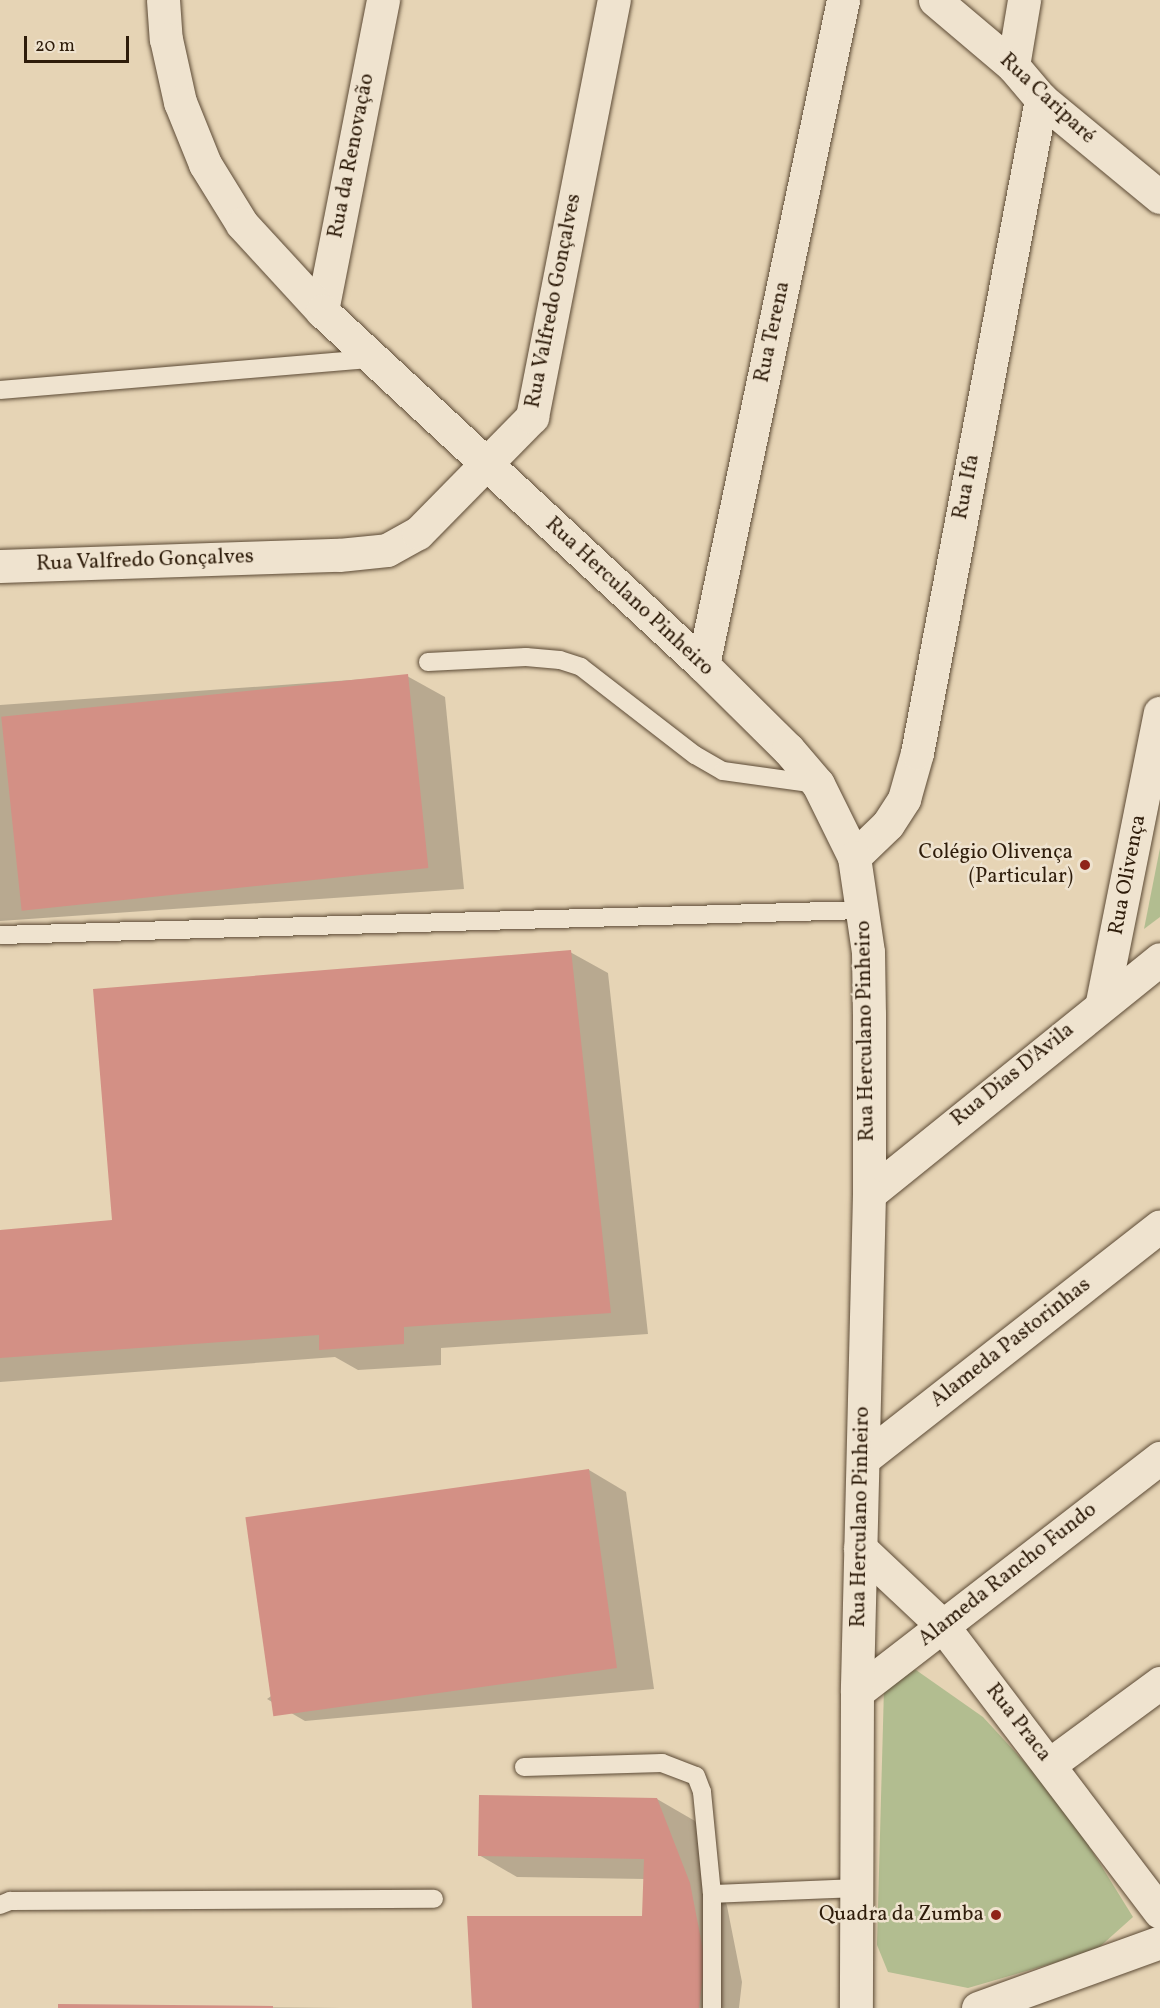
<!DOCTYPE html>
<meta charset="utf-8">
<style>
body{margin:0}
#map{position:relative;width:1160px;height:2008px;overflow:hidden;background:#e6d4b5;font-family:Vollkorn,serif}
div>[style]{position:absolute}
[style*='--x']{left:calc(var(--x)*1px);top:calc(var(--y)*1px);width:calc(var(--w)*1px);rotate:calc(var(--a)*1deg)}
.green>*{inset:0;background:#b2bd90}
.shadow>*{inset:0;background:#0003}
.building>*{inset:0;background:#d39085;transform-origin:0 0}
.roads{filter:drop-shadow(0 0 2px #5c4a35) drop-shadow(0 0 2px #5c4a35)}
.service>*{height:18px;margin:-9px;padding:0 9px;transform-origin:9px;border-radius:9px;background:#efe3cf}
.minor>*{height:33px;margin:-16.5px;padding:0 16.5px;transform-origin:16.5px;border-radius:16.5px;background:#efe3cf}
.tertiary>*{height:33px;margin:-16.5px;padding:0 16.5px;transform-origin:16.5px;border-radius:16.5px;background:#efe3cf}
.dots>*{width:16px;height:16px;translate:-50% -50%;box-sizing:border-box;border:3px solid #efe3cf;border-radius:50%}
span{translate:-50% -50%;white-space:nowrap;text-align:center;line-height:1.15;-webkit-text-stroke:5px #efe3cf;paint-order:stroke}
.street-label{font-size:21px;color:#2e1c0a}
.poi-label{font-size:21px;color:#2e1c0a}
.right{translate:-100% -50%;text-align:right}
.scale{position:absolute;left:24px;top:36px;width:105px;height:27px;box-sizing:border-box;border:3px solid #2e1c0a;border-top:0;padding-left:8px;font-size:18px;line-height:21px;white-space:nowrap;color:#2e1c0a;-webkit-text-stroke:4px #efe3cf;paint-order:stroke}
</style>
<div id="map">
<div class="green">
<div style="clip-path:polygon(1160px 848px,1160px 917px,1144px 929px)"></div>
<div style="clip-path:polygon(916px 1670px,983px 1717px,1063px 1804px,1133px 1917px,1095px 1951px,968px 1988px,888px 1972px,877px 1945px,884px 1688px,893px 1673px)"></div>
</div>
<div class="shadow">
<div style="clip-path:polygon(407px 676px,445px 697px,464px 889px,0 921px,0 705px)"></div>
<div style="clip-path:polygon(570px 952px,608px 973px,648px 1334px,441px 1348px,441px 1365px,358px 1370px,335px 1357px,0 1382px,0 1231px,113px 1222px)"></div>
<div style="clip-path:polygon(589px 1470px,626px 1492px,654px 1689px,305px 1721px,267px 1699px)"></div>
<div style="clip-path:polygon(657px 1799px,695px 1821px,727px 1906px,742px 1982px,739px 2008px,474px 2008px,644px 1918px,645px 1879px,517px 1877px,479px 1855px)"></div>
<div style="clip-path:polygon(59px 2006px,343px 2008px,59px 2008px)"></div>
</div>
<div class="building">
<div style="left:408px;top:674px;width:195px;height:409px;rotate:84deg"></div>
<div style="clip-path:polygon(571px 950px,611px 1313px,404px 1327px,404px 1344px,319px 1350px,319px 1335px,0 1358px,0 1230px,112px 1220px,93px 989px)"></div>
<div style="left:589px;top:1469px;width:201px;height:347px;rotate:82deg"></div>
<div style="clip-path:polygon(479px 1795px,657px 1798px,690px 1883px,705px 1960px,699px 2008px,472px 2008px,467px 1916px,642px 1916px,644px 1859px,478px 1856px)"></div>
<div style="clip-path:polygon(58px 2004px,273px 2006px,273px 2008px,58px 2008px)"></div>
</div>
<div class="roads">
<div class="service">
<div style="--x:0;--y:390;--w:373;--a:-4.8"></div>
<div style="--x:428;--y:662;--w:98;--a:-2.9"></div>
<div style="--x:526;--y:657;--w:34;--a:5"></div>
<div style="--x:560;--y:660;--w:22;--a:18"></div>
<div style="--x:581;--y:667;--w:144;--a:37.7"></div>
<div style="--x:695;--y:755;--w:32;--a:30"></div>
<div style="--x:723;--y:771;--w:95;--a:7.9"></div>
<div style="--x:0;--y:935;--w:863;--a:-1.66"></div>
<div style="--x:524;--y:1767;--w:138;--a:-1.7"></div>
<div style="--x:662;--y:1763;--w:36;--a:21"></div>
<div style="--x:696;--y:1776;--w:17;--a:69"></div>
<div style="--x:702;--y:1792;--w:102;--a:84.4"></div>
<div style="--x:712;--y:1894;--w:114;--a:90"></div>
<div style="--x:712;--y:1894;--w:143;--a:-2.4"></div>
<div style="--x:0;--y:1905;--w:11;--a:-22"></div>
<div style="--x:10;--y:1901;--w:424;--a:-0.3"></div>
</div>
<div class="minor">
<div style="--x:935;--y:0;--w:102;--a:40.2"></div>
<div style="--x:1013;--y:66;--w:43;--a:49.7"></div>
<div style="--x:1041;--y:99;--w:154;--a:39.5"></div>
<div style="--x:1013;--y:66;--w:67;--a:-80.5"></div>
<div style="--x:322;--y:311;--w:317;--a:-78.9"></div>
<div style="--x:0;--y:566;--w:339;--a:-1.9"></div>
<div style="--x:339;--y:555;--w:48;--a:-5.9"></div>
<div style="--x:387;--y:550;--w:35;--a:-29"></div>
<div style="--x:418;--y:533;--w:163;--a:-45.5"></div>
<div style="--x:532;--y:417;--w:425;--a:-78.9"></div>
<div style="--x:703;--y:665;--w:680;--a:-78.11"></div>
<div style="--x:854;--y:857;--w:47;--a:-44.1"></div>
<div style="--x:888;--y:824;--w:30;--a:-57"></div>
<div style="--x:904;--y:799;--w:48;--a:-74.2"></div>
<div style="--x:917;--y:753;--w:666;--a:-79.26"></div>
<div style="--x:1102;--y:1002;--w:295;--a:-78.7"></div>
<div style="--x:869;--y:1194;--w:374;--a:-38.9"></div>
<div style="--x:863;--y:1459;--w:377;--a:-38.1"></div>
<div style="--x:860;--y:1548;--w:112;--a:43.2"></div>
<div style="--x:942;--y:1625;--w:360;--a:52.8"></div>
<div style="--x:857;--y:1692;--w:383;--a:-37.7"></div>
<div style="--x:1050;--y:1764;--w:137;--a:-36.4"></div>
<div style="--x:978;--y:2008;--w:194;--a:-19.9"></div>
</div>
<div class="tertiary">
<div style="--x:163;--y:0;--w:39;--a:86"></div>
<div style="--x:166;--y:39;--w:65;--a:77.5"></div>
<div style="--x:180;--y:102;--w:67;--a:68"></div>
<div style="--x:205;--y:164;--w:70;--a:58.3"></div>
<div style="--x:242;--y:224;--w:118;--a:47.4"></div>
<div style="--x:322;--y:311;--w:520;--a:42.9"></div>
<div style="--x:703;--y:665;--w:120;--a:44.7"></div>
<div style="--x:788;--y:749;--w:46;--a:49.4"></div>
<div style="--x:818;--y:784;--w:81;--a:63.7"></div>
<div style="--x:854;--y:857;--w:96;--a:81.6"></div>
<div style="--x:868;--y:952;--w:62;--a:89.1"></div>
<div style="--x:869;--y:1014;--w:180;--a:90"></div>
<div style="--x:869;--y:1194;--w:498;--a:91.4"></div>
<div style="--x:857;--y:1692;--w:316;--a:90.2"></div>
</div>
</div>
<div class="dots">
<div style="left:1085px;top:865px;background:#8f2418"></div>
<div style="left:996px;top:1915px;background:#8f2418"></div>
</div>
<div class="street-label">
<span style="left:1047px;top:99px;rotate:43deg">Rua Cariparé</span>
<span style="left:352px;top:156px;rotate:-79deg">Rua da Renovação</span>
<span style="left:554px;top:301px;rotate:-79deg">Rua Valfredo Gonçalves</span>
<span style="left:773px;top:332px;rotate:-78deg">Rua Terena</span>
<span style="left:967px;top:487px;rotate:-79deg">Rua Ifa</span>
<span style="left:145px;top:561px;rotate:-2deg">Rua Valfredo Gonçalves</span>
<span style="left:629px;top:597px;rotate:43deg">Rua Herculano Pinheiro</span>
<span style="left:1128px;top:875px;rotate:-79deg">Rua Olivença</span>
<span style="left:866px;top:1031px;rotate:-91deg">Rua Herculano Pinheiro</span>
<span style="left:1013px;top:1075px;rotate:-39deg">Rua Dias D'Avila</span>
<span style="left:1011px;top:1343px;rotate:-38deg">Alameda Pastorinhas</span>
<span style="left:861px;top:1517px;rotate:-89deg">Rua Herculano Pinheiro</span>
<span style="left:1008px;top:1575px;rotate:-38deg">Alameda Rancho Fundo</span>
<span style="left:1018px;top:1723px;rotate:52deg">Rua Praca</span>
</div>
<div class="poi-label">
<span class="right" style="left:1073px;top:865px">Colégio Olivença<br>(Particular)</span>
<span class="right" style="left:984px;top:1915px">Quadra da Zumba</span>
</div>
<div class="scale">20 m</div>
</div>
